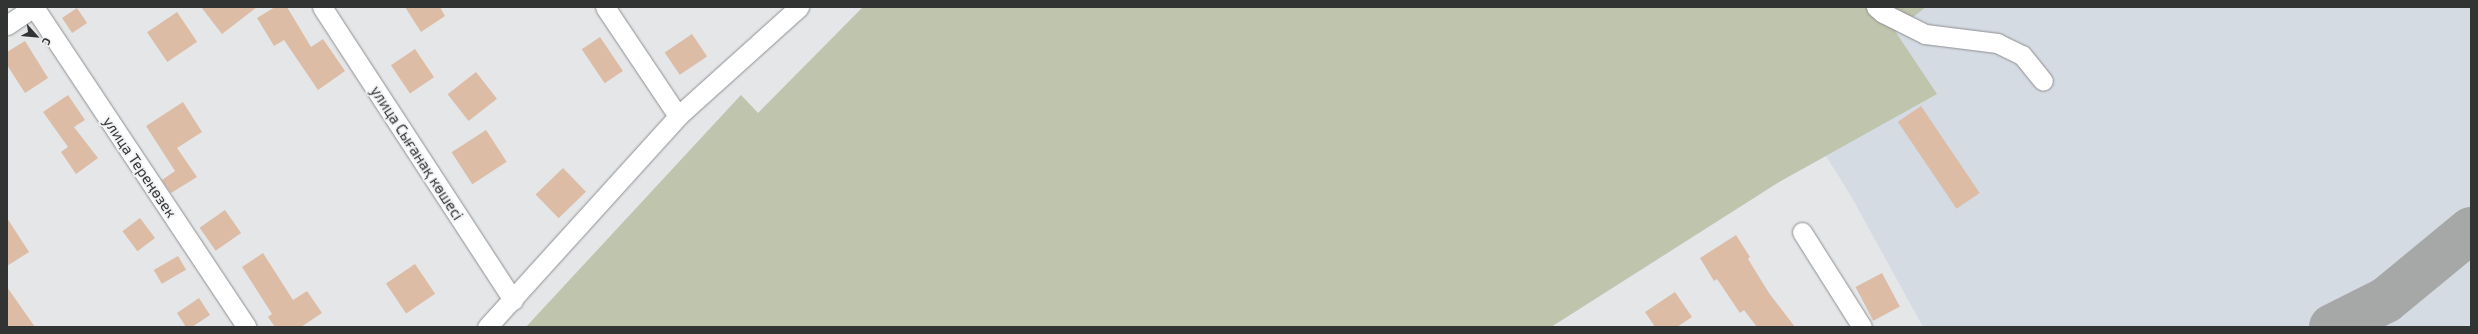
<!DOCTYPE html>
<meta charset="utf-8">
<style>
body{margin:0}
#map{position:relative;width:2478px;height:334px;overflow:hidden;background:#e4e6e8;font-family:"Exo 2",sans-serif}
div>[style]{position:absolute}
[style*='--x']{left:calc(var(--x)*1px);top:calc(var(--y)*1px);width:calc(var(--w)*1px);rotate:calc(var(--a)*1deg)}
.built>*{inset:0;background:#d5dbe3}
.green>*{inset:0;background:#bfc4ad}
.taxiway>*{height:46px;margin:-23px;padding:0 23px;transform-origin:23px;border-radius:23px;background:#a6a8a8}
.building>*{inset:0;background:#ddbca6;transform-origin:0 0}
.roads{filter:drop-shadow(0 0 1px #8e8f91) drop-shadow(0 0 1px #8e8f91)}
.minor>*{height:19px;margin:-9.5px;padding:0 9.5px;transform-origin:9.5px;border-radius:9.5px;background:#fff}
span{translate:-50% -50%;white-space:nowrap;text-align:center;line-height:1.15;-webkit-text-stroke:3.5px #f1f3f5;paint-order:stroke}
.street-label{font-size:15px;color:#323333}
.frame{position:absolute;inset:0;border:8px solid #323333;pointer-events:none}
.north{position:absolute;left:16px;top:16px;width:40px;height:40px;-webkit-text-stroke:3px #f1f3f5;paint-order:stroke;rotate:117deg;font-size:11px;font-weight:700;line-height:16px;text-align:center;color:#323333}
.north::after{content:'';display:block;margin:auto;width:14px;height:18px;background:#323333;clip-path:polygon(50% 0,100% 100%,50% 72%,0 100%)}
</style>
<div id="map">
<div class="built">
<div style="clip-path:polygon(863px 7px,2471px 7px,2471px 327px,1923px 327px,1851px 196px,1826px 156px,1779px 182px,1551px 327px,526px 327px,741px 95px,758px 113px)"></div>
</div>
<div class="green">
<div style="clip-path:polygon(863px 7px,1926px 7px,1895px 31px,1937px 94px,1779px 182px,1551px 327px,526px 327px,741px 95px,758px 113px)"></div>
</div>
<div class="taxiway">
<div style="--x:2332;--y:327;--w:60;--a:-26.6"></div>
<div style="--x:2386;--y:300;--w:110;--a:-39.5"></div>
</div>
<div class="building">
<div style="clip-path:polygon(201px 7px,257px 7px,222px 34px)"></div>
<div style="clip-path:polygon(275px 7px,287px 7px,311px 47px,323px 39px,345px 71px,318px 90px,284px 40px,274px 46px,257px 18px)"></div>
<div style="clip-path:polygon(405px 7px,440px 7px,445px 16px,421px 32px)"></div>
<div style="left:77px;top:8px;width:18px;height:18px;rotate:56deg"></div>
<div style="left:177px;top:12px;width:36px;height:36px;rotate:56deg"></div>
<div style="left:692px;top:34px;width:27px;height:33px;rotate:56deg"></div>
<div style="left:600px;top:37px;width:41px;height:22px;rotate:56deg"></div>
<div style="clip-path:polygon(25px 41px,48px 78px,25px 93px,7px 65px,7px 52px)"></div>
<div style="left:415px;top:49px;width:34px;height:29px;rotate:56deg"></div>
<div style="left:476px;top:72px;width:34px;height:36px;rotate:52deg"></div>
<div style="clip-path:polygon(68px 95px,85px 120px,74px 127px,98px 158px,76px 174px,61px 152px,68px 147px,43px 112px)"></div>
<div style="clip-path:polygon(183px 102px,202px 132px,177px 148px,197px 177px,171px 193px,162px 180px,175px 171px,146px 126px)"></div>
<div style="left:1921px;top:106px;width:105px;height:28px;rotate:56deg"></div>
<div style="left:486px;top:130px;width:38px;height:41px;rotate:57deg"></div>
<div style="left:563px;top:168px;width:33px;height:38px;rotate:46deg"></div>
<div style="left:225px;top:210px;width:28px;height:31px;rotate:55deg"></div>
<div style="clip-path:polygon(7px 218px,29px 252px,7px 266px)"></div>
<div style="left:140px;top:218px;width:25px;height:22px;rotate:53deg"></div>
<div style="clip-path:polygon(1736px 235px,1750px 257px,1748px 259px,1769px 293px,1795px 327px,1757px 327px,1744px 310px,1740px 313px,1717px 279px,1714px 281px,1700px 258px)"></div>
<div style="clip-path:polygon(263px 253px,293px 300px,307px 291px,322px 313px,301px 327px,275px 327px,268px 317px,272px 314px,242px 267px)"></div>
<div style="left:178px;top:256px;width:16px;height:28px;rotate:60deg"></div>
<div style="left:415px;top:264px;width:36px;height:35px;rotate:56deg"></div>
<div style="left:1882px;top:273px;width:38px;height:30px;rotate:62deg"></div>
<div style="clip-path:polygon(7px 287px,35px 327px,7px 327px)"></div>
<div style="clip-path:polygon(1675px 292px,1692px 317px,1677px 327px,1655px 327px,1645px 312px)"></div>
<div style="clip-path:polygon(199px 298px,210px 315px,192px 327px,186px 327px,177px 313px)"></div>
</div>
<div class="roads">
<div class="minor">
<div style="--x:34;--y:7;--w:384;--a:56.4"></div>
<div style="--x:322;--y:7;--w:350;--a:56.9"></div>
<div style="--x:605;--y:7;--w:131;--a:56.2"></div>
<div style="--x:1876;--y:7;--w:9;--a:41"></div>
<div style="--x:1883;--y:13;--w:47;--a:26.6"></div>
<div style="--x:1925;--y:34;--w:73;--a:7.1"></div>
<div style="--x:1997;--y:43;--w:28;--a:26"></div>
<div style="--x:2022;--y:55;--w:33;--a:51"></div>
<div style="--x:7;--y:25;--w:32;--a:-34"></div>
<div style="--x:1802;--y:232;--w:112;--a:57.7"></div>
<div style="--x:487;--y:327;--w:285;--a:-47.8"></div>
<div style="--x:678;--y:116;--w:163;--a:-42"></div>
</div>
</div>
<div class="street-label">
<span style="left:417px;top:153px;rotate:57deg">улица Сығанақ көшесі</span>
<span style="left:140px;top:167px;rotate:56deg">улица Тереңөзек</span>
</div>
<div class="frame"></div>
<div class="north">С</div>
</div>
